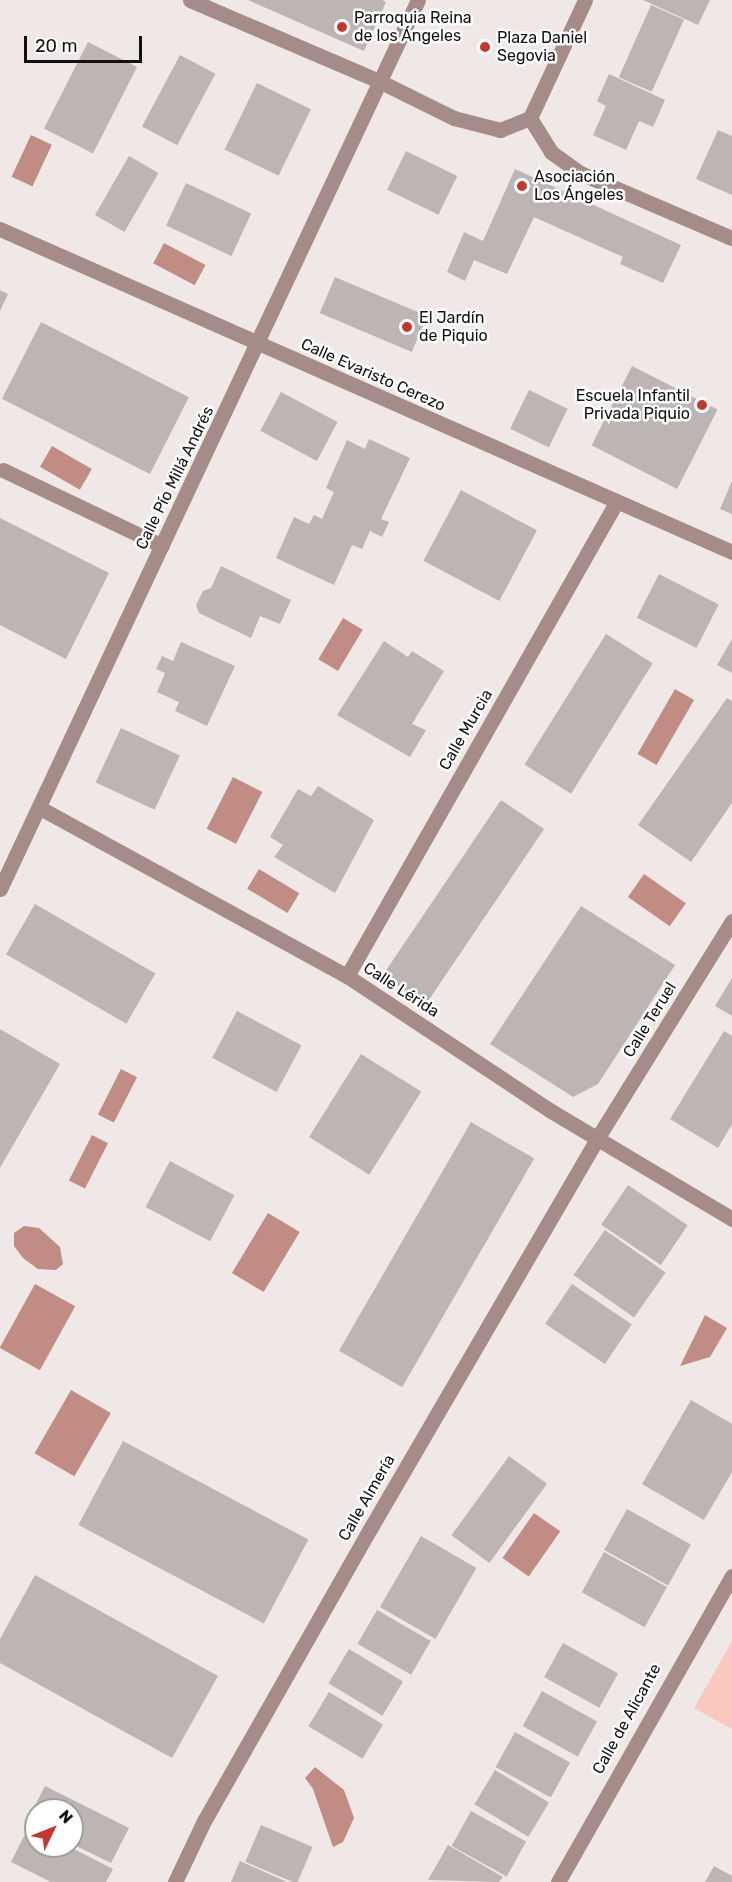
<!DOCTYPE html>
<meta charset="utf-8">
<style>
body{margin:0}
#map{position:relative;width:732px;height:1882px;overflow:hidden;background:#efe8e7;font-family:Rubik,sans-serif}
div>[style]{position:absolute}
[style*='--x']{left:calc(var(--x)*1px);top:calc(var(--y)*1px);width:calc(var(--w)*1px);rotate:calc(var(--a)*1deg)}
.green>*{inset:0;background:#fbc8c0}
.water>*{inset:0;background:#c18c83;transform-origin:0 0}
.building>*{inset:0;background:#bcb5b4;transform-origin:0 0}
.lane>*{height:15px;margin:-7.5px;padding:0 7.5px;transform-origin:7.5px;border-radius:7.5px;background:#a58c88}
.street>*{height:15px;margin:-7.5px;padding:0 7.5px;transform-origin:7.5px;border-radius:7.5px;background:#a58c88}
.dots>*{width:16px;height:16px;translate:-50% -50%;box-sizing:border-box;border:3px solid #fff;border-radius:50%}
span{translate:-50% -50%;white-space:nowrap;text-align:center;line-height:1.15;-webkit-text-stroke:5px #fff;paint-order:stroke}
.poi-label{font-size:16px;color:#131111}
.left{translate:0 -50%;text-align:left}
.right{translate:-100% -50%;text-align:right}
.street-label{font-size:16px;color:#131111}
.north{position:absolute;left:24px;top:1798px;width:60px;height:60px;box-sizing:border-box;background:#fff;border:2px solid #a1a0a0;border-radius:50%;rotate:47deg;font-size:16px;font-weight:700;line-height:24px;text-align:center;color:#131111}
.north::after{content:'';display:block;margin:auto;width:21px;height:27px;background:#c4372c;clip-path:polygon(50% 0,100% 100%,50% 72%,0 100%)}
.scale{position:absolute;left:24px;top:36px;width:118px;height:27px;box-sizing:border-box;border:3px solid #131111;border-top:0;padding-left:8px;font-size:18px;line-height:21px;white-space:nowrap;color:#131111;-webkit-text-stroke:4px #fff;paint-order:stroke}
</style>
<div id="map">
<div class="green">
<div style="clip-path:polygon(732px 1641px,732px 1729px,694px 1708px)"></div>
</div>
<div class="water">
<div style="left:31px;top:135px;width:23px;height:46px;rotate:25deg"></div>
<div style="left:164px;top:243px;width:47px;height:23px;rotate:28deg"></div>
<div style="left:52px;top:446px;width:46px;height:24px;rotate:30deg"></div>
<div style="left:343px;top:618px;width:23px;height:48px;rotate:31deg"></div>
<div style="left:675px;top:689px;width:22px;height:75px;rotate:30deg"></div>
<div style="left:233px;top:777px;width:33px;height:58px;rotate:27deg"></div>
<div style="left:259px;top:869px;width:47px;height:23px;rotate:31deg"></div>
<div style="left:644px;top:874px;width:51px;height:28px;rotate:35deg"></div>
<div style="left:121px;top:1069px;width:18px;height:51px;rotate:27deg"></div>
<div style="left:92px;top:1135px;width:18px;height:51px;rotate:27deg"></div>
<div style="left:268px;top:1213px;width:37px;height:70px;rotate:31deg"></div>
<div style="clip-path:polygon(24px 1226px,39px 1228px,60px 1247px,63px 1264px,56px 1270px,38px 1269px,23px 1258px,14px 1246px,14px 1233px)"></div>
<div style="left:35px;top:1284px;width:46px;height:73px;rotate:29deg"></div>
<div style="clip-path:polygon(705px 1315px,727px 1328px,710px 1357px,680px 1366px)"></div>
<div style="left:71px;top:1390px;width:46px;height:73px;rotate:30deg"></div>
<div style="left:534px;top:1513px;width:32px;height:55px;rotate:35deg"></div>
<div style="clip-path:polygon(315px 1767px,344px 1790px,354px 1818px,343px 1842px,333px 1847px,313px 1789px,305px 1778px)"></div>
</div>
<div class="building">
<div style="clip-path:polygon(248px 0,382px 0,386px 2px,364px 51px)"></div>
<div style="clip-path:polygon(643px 0,710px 0,698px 25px)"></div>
<div style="left:651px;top:5px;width:36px;height:79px;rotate:24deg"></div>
<div style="left:88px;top:42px;width:55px;height:97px;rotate:27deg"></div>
<div style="left:180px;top:55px;width:40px;height:81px;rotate:28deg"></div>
<div style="clip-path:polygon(609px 74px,665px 100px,653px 127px,639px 121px,626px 150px,593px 135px,606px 106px,597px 101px)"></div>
<div style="left:257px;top:83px;width:60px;height:74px;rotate:26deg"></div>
<div style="clip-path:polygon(718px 130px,732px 136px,732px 195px,696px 179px)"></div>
<div style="left:406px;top:151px;width:57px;height:43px;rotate:26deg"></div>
<div style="left:129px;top:156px;width:34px;height:68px;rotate:30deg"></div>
<div style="clip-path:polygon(515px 169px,681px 245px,663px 283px,620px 264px,623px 257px,534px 217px,507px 274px,474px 260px,465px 281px,447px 272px,464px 232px,483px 241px)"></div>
<div style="left:186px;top:183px;width:72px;height:47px;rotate:25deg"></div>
<div style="left:335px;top:277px;width:100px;height:39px;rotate:23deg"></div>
<div style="clip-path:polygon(0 290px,8px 294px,0 311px)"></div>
<div style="left:41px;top:322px;width:166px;height:86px;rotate:27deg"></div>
<div style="left:632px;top:366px;width:96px;height:89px;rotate:27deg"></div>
<div style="left:529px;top:390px;width:43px;height:43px;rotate:26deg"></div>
<div style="left:281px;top:392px;width:64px;height:44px;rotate:28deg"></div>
<div style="clip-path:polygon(369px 439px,410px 458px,381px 519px,389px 522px,382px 537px,370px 531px,362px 549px,352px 545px,334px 585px,276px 558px,294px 517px,309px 524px,314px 515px,322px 519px,334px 492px,326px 488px,347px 440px,365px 449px)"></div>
<div style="clip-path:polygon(732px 481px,732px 514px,720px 509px)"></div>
<div style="left:461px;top:490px;width:86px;height:80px;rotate:28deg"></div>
<div style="clip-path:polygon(0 518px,109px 573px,66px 659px,0 625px)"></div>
<div style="clip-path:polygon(221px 566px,291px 600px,280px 624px,260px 616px,251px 638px,199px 613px,196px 605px,203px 591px,211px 588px)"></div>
<div style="left:659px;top:574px;width:67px;height:49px;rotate:27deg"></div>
<div style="left:606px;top:634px;width:55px;height:154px;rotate:32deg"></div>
<div style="clip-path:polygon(732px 639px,732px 673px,717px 665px)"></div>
<div style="clip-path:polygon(384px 641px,408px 657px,412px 651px,444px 671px,412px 724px,426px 730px,410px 757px,337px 715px)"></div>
<div style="clip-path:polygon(181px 642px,235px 666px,207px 726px,175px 711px,179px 702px,157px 692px,165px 673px,156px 669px,162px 656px,173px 661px)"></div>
<div style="clip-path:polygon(727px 698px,732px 701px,732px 803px,691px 862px,638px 825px)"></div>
<div style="left:121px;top:728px;width:65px;height:60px;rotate:25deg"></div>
<div style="clip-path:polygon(318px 786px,374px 820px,335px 893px,274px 857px,283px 845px,270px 837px,298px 789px,311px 796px)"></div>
<div style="left:501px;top:800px;width:52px;height:212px;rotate:34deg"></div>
<div style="left:35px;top:904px;width:139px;height:58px;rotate:30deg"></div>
<div style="clip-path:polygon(581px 906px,675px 965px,598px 1084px,573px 1097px,490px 1044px)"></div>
<div style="clip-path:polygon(732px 978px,732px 1016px,715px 1006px)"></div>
<div style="left:237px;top:1011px;width:73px;height:53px;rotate:28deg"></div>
<div style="clip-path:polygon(0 1029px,60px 1064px,0 1168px)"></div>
<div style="clip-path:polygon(724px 1031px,732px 1036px,732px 1124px,718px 1148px,670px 1119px)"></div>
<div style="left:361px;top:1054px;width:71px;height:98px;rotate:32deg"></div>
<div style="left:471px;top:1122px;width:73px;height:264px;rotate:30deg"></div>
<div style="left:170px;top:1161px;width:73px;height:52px;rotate:28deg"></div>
<div style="left:628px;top:1185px;width:72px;height:48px;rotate:34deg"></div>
<div style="left:605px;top:1230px;width:74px;height:55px;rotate:35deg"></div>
<div style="left:572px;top:1284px;width:72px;height:48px;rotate:34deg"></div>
<div style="clip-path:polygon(691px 1400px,732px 1424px,732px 1472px,704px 1520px,642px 1484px)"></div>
<div style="left:123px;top:1441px;width:210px;height:95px;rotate:28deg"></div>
<div style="left:509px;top:1456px;width:47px;height:98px;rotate:36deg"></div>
<div style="left:627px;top:1509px;width:73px;height:47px;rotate:29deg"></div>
<div style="left:421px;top:1536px;width:64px;height:82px;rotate:30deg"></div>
<div style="left:604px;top:1552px;width:72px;height:46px;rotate:29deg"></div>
<div style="clip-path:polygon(35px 1575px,218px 1676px,172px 1758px,0 1663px,0 1639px)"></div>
<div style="left:377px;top:1610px;width:62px;height:39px;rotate:30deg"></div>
<div style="left:563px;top:1643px;width:63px;height:39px;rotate:29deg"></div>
<div style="left:349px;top:1649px;width:63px;height:40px;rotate:31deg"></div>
<div style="left:542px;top:1691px;width:63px;height:40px;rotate:29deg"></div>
<div style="left:329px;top:1692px;width:63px;height:40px;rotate:31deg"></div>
<div style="left:515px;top:1732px;width:63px;height:40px;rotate:29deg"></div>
<div style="left:495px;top:1770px;width:63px;height:40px;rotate:31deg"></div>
<div style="clip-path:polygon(45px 1786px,129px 1828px,111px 1863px,72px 1844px,72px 1810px,36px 1810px,36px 1826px,27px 1821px)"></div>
<div style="left:471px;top:1811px;width:63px;height:40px;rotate:29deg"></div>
<div style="left:261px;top:1825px;width:56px;height:40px;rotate:23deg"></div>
<div style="clip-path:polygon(29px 1826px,36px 1830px,36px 1846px,68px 1846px,113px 1869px,106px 1882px,51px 1882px,11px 1862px)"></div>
<div style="clip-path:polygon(448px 1845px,503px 1877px,499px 1882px,428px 1880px)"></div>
<div style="clip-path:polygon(240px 1861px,287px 1882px,231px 1882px)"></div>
<div style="clip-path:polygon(714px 1866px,732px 1876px,732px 1882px,705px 1882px)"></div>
</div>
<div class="lane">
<div style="--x:3;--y:470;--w:176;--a:25.5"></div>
</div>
<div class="street">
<div style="--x:190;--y:0;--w:206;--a:23.2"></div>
<div style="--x:379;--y:81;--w:84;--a:26.3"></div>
<div style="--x:454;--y:118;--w:48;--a:14.6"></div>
<div style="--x:500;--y:130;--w:32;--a:-22"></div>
<div style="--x:530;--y:118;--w:130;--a:-65"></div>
<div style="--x:530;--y:118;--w:40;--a:58"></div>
<div style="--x:551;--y:152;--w:36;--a:36"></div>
<div style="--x:580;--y:173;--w:165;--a:23.2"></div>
<div style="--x:0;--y:229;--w:800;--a:23.81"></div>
<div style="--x:40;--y:808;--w:350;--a:28.7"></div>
<div style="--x:347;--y:976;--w:245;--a:33.5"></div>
<div style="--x:551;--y:1111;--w:211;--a:30.8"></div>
<div style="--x:0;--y:889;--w:982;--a:-64.82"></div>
<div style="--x:347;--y:976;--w:546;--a:-60.39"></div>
<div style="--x:175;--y:1882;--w:68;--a:-64.6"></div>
<div style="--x:204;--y:1821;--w:336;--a:-60.4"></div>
<div style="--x:370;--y:1529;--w:453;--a:-59.8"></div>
<div style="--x:598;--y:1137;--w:254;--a:-58.2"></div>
<div style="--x:558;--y:1882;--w:352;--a:-60.4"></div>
</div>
<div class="dots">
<div style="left:342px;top:27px;background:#c4372c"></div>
<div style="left:485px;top:47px;background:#c4372c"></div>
<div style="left:522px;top:186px;background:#c4372c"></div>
<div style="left:407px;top:327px;background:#c4372c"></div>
<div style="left:702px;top:405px;background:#c4372c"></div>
</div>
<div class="poi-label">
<span class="left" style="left:354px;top:27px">Parroquia Reina<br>de los Ángeles</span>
<span class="left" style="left:497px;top:47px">Plaza Daniel<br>Segovia</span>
<span class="left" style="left:534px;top:186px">Asociación<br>Los Ángeles</span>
<span class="left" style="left:419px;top:327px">El Jardín<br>de Piquio</span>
<span class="right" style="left:690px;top:405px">Escuela Infantil<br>Privada Piquio</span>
</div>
<div class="street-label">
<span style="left:373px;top:375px;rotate:24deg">Calle Evaristo Cerezo</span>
<span style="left:175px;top:478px;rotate:-64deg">Calle Pío Millá Andrés</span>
<span style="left:466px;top:730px;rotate:-60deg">Calle Murcia</span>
<span style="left:401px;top:990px;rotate:33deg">Calle Lérida</span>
<span style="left:650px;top:1020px;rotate:-58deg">Calle Teruel</span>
<span style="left:367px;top:1498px;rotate:-60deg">Calle Almería</span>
<span style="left:627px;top:1719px;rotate:-61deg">Calle de Alicante</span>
</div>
<div class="north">N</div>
<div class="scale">20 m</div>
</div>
